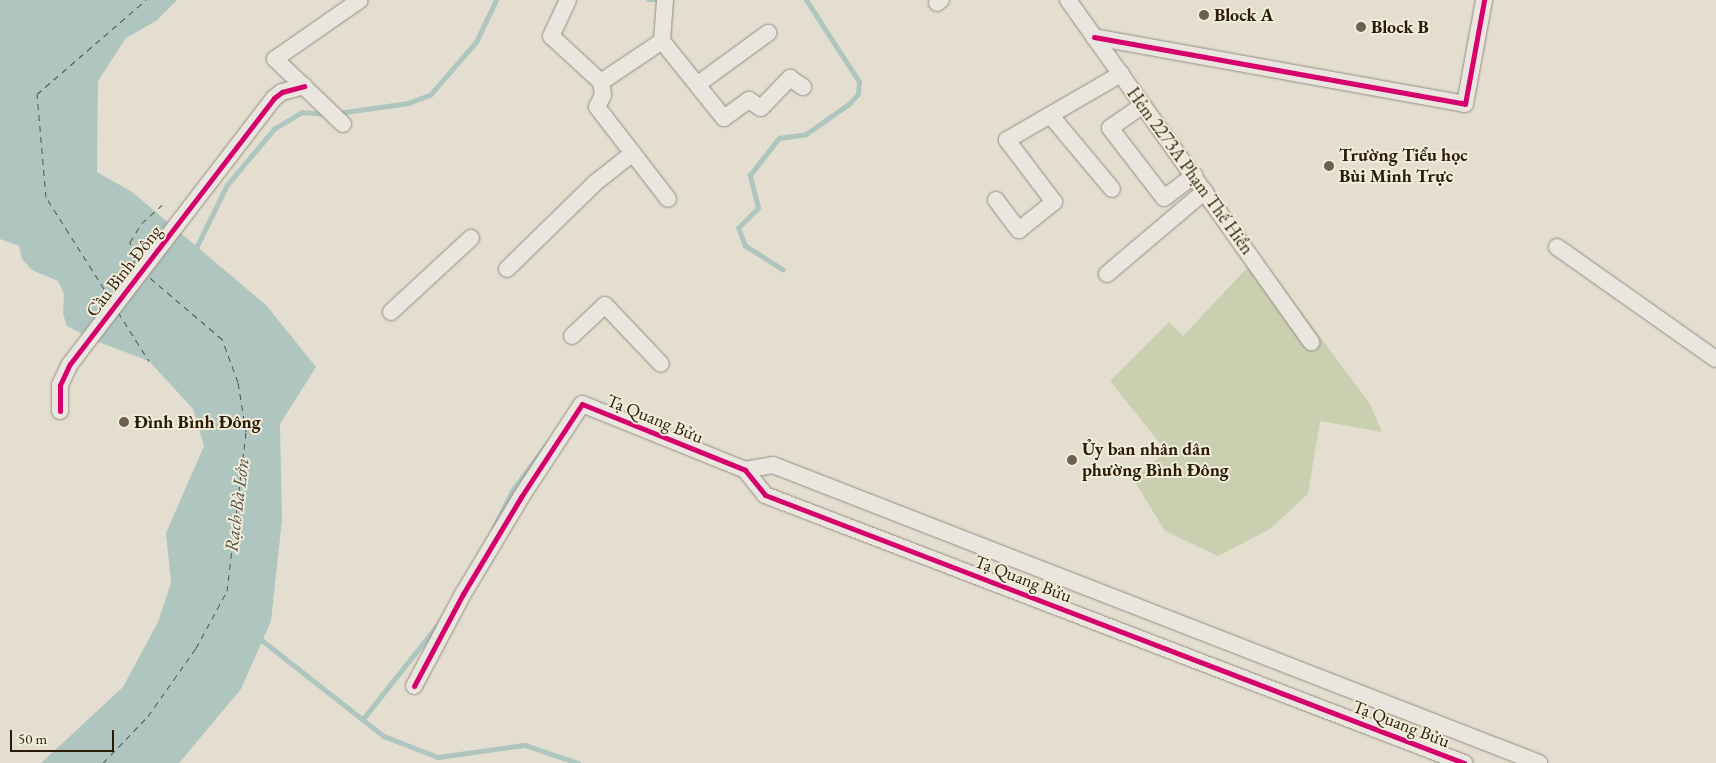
<!DOCTYPE html>
<meta charset="utf-8">
<style>
body{margin:0}
#map{position:relative;width:1716px;height:763px;overflow:hidden;background:#e3decf;font-family:"EB Garamond",serif}
div>[style]{position:absolute}
[style*='--x']{left:calc(var(--x)*1px);top:calc(var(--y)*1px);width:calc(var(--w)*1px);rotate:calc(var(--a)*1deg)}
.green>*{inset:0;background:#cacfb0}
.water>*{inset:0;background:#afc6c0}
.stream>*{height:4.5px;margin:-2.25px;padding:0 2.25px;transform-origin:2.25px;border-radius:2.25px;background:#afc6c0}
.ferry>*{height:1px;margin-top:-0.5px;transform-origin:0;background:repeating-linear-gradient(90deg,#525345 0 6px,transparent 0 11px)}
.roads{filter:drop-shadow(0 0 1px #928d82) drop-shadow(0 0 1px #928d82)}
.minor>*{height:16px;margin:-8px;padding:0 8px;transform-origin:8px;border-radius:8px;background:#eae6df}
.cycleway>*{height:5px;margin:-2.5px;padding:0 2.5px;transform-origin:2.5px;border-radius:2.5px;background:#d6006c}
.dots>*{width:14px;height:14px;translate:-50% -50%;box-sizing:border-box;border:2px solid #f2ecdb;border-radius:50%}
span{translate:-50% -50%;white-space:nowrap;text-align:center;line-height:1.15;-webkit-text-stroke:4px #f2ecdb;paint-order:stroke}
.poi-label{font-size:18px;color:#2c1b07;font-weight:700}
.left{translate:0 -50%;text-align:left}
.street-label{font-size:18px;color:#2c1b07}
.water-label{font-size:19px;color:#525345;font-style:italic}
.scale{position:absolute;left:10px;top:730px;width:104px;height:22px;box-sizing:border-box;border:2px solid #2c1b07;border-top:0;padding-left:6px;font-size:15px;line-height:18px;white-space:nowrap;color:#2c1b07;-webkit-text-stroke:4px #f2ecdb;paint-order:stroke}
</style>
<div id="map">
<div class="green">
<div style="clip-path:polygon(1249px 266px,1268px 267px,1370px 404px,1382px 432px,1320px 421px,1308px 494px,1270px 529px,1218px 556px,1165px 531px,1132px 477px,1167px 452px,1110px 381px,1169px 322px,1183px 336px)"></div>
</div>
<div class="water">
<div style="clip-path:polygon(0 0,177px 0,156px 21px,126px 38px,98px 81px,97px 172px,132px 192px,266px 305px,316px 367px,280px 424px,282px 520px,271px 621px,241px 689px,179px 763px,41px 763px,123px 687px,158px 622px,171px 583px,166px 533px,204px 446px,193px 409px,149px 361px,93px 340px,67px 326px,63px 314px,64px 294px,58px 281px,32px 270px,22px 259px,19px 246px,0 239px)"></div>
</div>
<div class="stream">
<div style="--x:648;--y:0;--w:11;--a:0"></div>
<div style="--x:338;--y:113;--w:71;--a:-8.1"></div>
<div style="--x:408;--y:103;--w:23;--a:-20"></div>
<div style="--x:430;--y:95;--w:70;--a:-49"></div>
<div style="--x:476;--y:42;--w:47;--a:-64.5"></div>
<div style="--x:194;--y:252;--w:75;--a:-63.8"></div>
<div style="--x:227;--y:185;--w:73;--a:-50"></div>
<div style="--x:274;--y:129;--w:33;--a:-31"></div>
<div style="--x:302;--y:112;--w:24;--a:5"></div>
<div style="--x:783;--y:270;--w:45;--a:-147.7"></div>
<div style="--x:745;--y:246;--w:19;--a:-111"></div>
<div style="--x:738;--y:228;--w:28;--a:-45"></div>
<div style="--x:758;--y:208;--w:34;--a:-104"></div>
<div style="--x:750;--y:175;--w:47;--a:-51.9"></div>
<div style="--x:779;--y:138;--w:27;--a:-8"></div>
<div style="--x:806;--y:134;--w:52;--a:-34.9"></div>
<div style="--x:849;--y:104;--w:13;--a:-48"></div>
<div style="--x:858;--y:94;--w:12;--a:-85"></div>
<div style="--x:859;--y:82;--w:98;--a:-122.9"></div>
<div style="--x:493;--y:529;--w:42;--a:-63.4"></div>
<div style="--x:512;--y:491;--w:62;--a:-53.5"></div>
<div style="--x:258;--y:637;--w:160;--a:38.2"></div>
<div style="--x:384;--y:736;--w:58;--a:21.3"></div>
<div style="--x:438;--y:757;--w:88;--a:-7.9"></div>
<div style="--x:525;--y:745;--w:56;--a:18.8"></div>
<div style="--x:363;--y:719;--w:124;--a:-51.6"></div>
</div>
<div class="ferry">
<div style="--x:135;--y:266;--w:25;--a:-102"></div>
<div style="--x:130;--y:242;--w:22;--a:-58"></div>
<div style="--x:142;--y:223;--w:27;--a:-42"></div>
<div style="--x:110;--y:298;--w:120;--a:-122.4"></div>
<div style="--x:46;--y:197;--w:103;--a:-95"></div>
<div style="--x:37;--y:94;--w:144;--a:-40.8"></div>
<div style="--x:118;--y:312;--w:58;--a:57.7"></div>
<div style="--x:103;--y:763;--w:65;--a:-46.2"></div>
<div style="--x:148;--y:716;--w:83;--a:-54.8"></div>
<div style="--x:196;--y:648;--w:65;--a:-61.5"></div>
<div style="--x:227;--y:591;--w:160;--a:-83.2"></div>
<div style="--x:246;--y:432;--w:51;--a:-99.1"></div>
<div style="--x:238;--y:382;--w:46;--a:-110.4"></div>
<div style="--x:222;--y:339;--w:97;--a:-139.6"></div>
</div>
<div class="roads">
<div class="minor">
<div style="--x:568;--y:0;--w:40;--a:115"></div>
<div style="--x:551;--y:36;--w:68;--a:42.6"></div>
<div style="--x:1068;--y:0;--w:420;--a:54.6"></div>
<div style="--x:937;--y:3;--w:5;--a:-37"></div>
<div style="--x:1094;--y:37;--w:377;--a:10.2"></div>
<div style="--x:1465;--y:104;--w:106;--a:-79.6"></div>
<div style="--x:662;--y:41;--w:41;--a:-85.8"></div>
<div style="--x:601;--y:82;--w:73;--a:-33.9"></div>
<div style="--x:662;--y:41;--w:99;--a:51.2"></div>
<div style="--x:724;--y:118;--w:31;--a:-36"></div>
<div style="--x:749;--y:100;--w:14;--a:34"></div>
<div style="--x:761;--y:108;--w:42;--a:-46"></div>
<div style="--x:790;--y:78;--w:16;--a:35"></div>
<div style="--x:601;--y:82;--w:13;--a:81"></div>
<div style="--x:603;--y:95;--w:13;--a:117"></div>
<div style="--x:597;--y:107;--w:116;--a:52.3"></div>
<div style="--x:698;--y:84;--w:87;--a:-36.1"></div>
<div style="--x:1143;--y:105;--w:40;--a:145.1"></div>
<div style="--x:1110;--y:128;--w:88;--a:52.4"></div>
<div style="--x:1164;--y:198;--w:38;--a:-37"></div>
<div style="--x:1051;--y:116;--w:95;--a:50.1"></div>
<div style="--x:343;--y:124;--w:94;--a:-136.3"></div>
<div style="--x:275;--y:59;--w:103;--a:-34.8"></div>
<div style="--x:996;--y:200;--w:38;--a:53"></div>
<div style="--x:1019;--y:230;--w:45;--a:-38.7"></div>
<div style="--x:1054;--y:202;--w:78;--a:-127.2"></div>
<div style="--x:1007;--y:140;--w:132;--a:-30.1"></div>
<div style="--x:1557;--y:247;--w:194;--a:35.2"></div>
<div style="--x:507;--y:269;--w:123;--a:-44.3"></div>
<div style="--x:595;--y:183;--w:48;--a:-38.3"></div>
<div style="--x:1107;--y:274;--w:128;--a:-40.3"></div>
<div style="--x:391;--y:312;--w:109;--a:-42.8"></div>
<div style="--x:572;--y:336;--w:45;--a:-43.2"></div>
<div style="--x:605;--y:305;--w:81;--a:46.5"></div>
<div style="--x:60;--y:411;--w:26;--a:-90"></div>
<div style="--x:60;--y:385;--w:23;--a:-65"></div>
<div style="--x:70;--y:364;--w:335;--a:-52.5"></div>
<div style="--x:274;--y:98;--w:10;--a:-37"></div>
<div style="--x:282;--y:92;--w:23;--a:-15"></div>
<div style="--x:745;--y:470;--w:28;--a:-10"></div>
<div style="--x:773;--y:465;--w:822;--a:21.26"></div>
<div style="--x:414;--y:686;--w:104;--a:-62"></div>
<div style="--x:463;--y:594;--w:113;--a:-59.1"></div>
<div style="--x:521;--y:497;--w:111;--a:-56.7"></div>
<div style="--x:582;--y:404;--w:176;--a:22"></div>
<div style="--x:745;--y:470;--w:32;--a:51"></div>
<div style="--x:765;--y:495;--w:749;--a:20.98"></div>
</div>
</div>
<div class="cycleway">
<div style="--x:1094;--y:37;--w:377;--a:10.2"></div>
<div style="--x:1465;--y:104;--w:106;--a:-79.6"></div>
<div style="--x:60;--y:411;--w:26;--a:-90"></div>
<div style="--x:60;--y:385;--w:23;--a:-65"></div>
<div style="--x:70;--y:364;--w:335;--a:-52.5"></div>
<div style="--x:274;--y:98;--w:10;--a:-37"></div>
<div style="--x:282;--y:92;--w:23;--a:-15"></div>
<div style="--x:414;--y:686;--w:104;--a:-62"></div>
<div style="--x:463;--y:594;--w:113;--a:-59.1"></div>
<div style="--x:521;--y:497;--w:111;--a:-56.7"></div>
<div style="--x:582;--y:404;--w:176;--a:22"></div>
<div style="--x:745;--y:470;--w:32;--a:51"></div>
<div style="--x:765;--y:495;--w:749;--a:20.98"></div>
</div>
<div class="dots">
<div style="left:1204px;top:15px;background:#6c5f4d"></div>
<div style="left:1361px;top:27px;background:#6c5f4d"></div>
<div style="left:1329px;top:166px;background:#6c5f4d"></div>
<div style="left:124px;top:422px;background:#6c5f4d"></div>
<div style="left:1072px;top:460px;background:#6c5f4d"></div>
</div>
<div class="poi-label">
<span class="left" style="left:1214px;top:15px">Block A</span>
<span class="left" style="left:1371px;top:27px">Block B</span>
<span class="left" style="left:1339px;top:166px">Trường Tiểu học<br>Bùi Minh Trực</span>
<span class="left" style="left:134px;top:422px">Đình Bình Đông</span>
<span class="left" style="left:1082px;top:460px">Ủy ban nhân dân<br>phường Bình Đông</span>
</div>
<div class="street-label">
<span style="left:1190px;top:171px;rotate:54deg">Hẻm 2273A Phạm Thế Hiển</span>
<span style="left:124px;top:271px;rotate:-52deg">Cầu Bình Đông</span>
<span style="left:655px;top:419px;rotate:22deg">Tạ Quang Bửu</span>
<span style="left:1023px;top:579px;rotate:21deg">Tạ Quang Bửu</span>
<span style="left:1401px;top:724px;rotate:21deg">Tạ Quang Bửu</span>
</div>
<div class="water-label">
<span style="left:237px;top:505px;rotate:-83deg">Rạch Bà Lớn</span>
</div>
<div class="scale">50 m</div>
</div>
